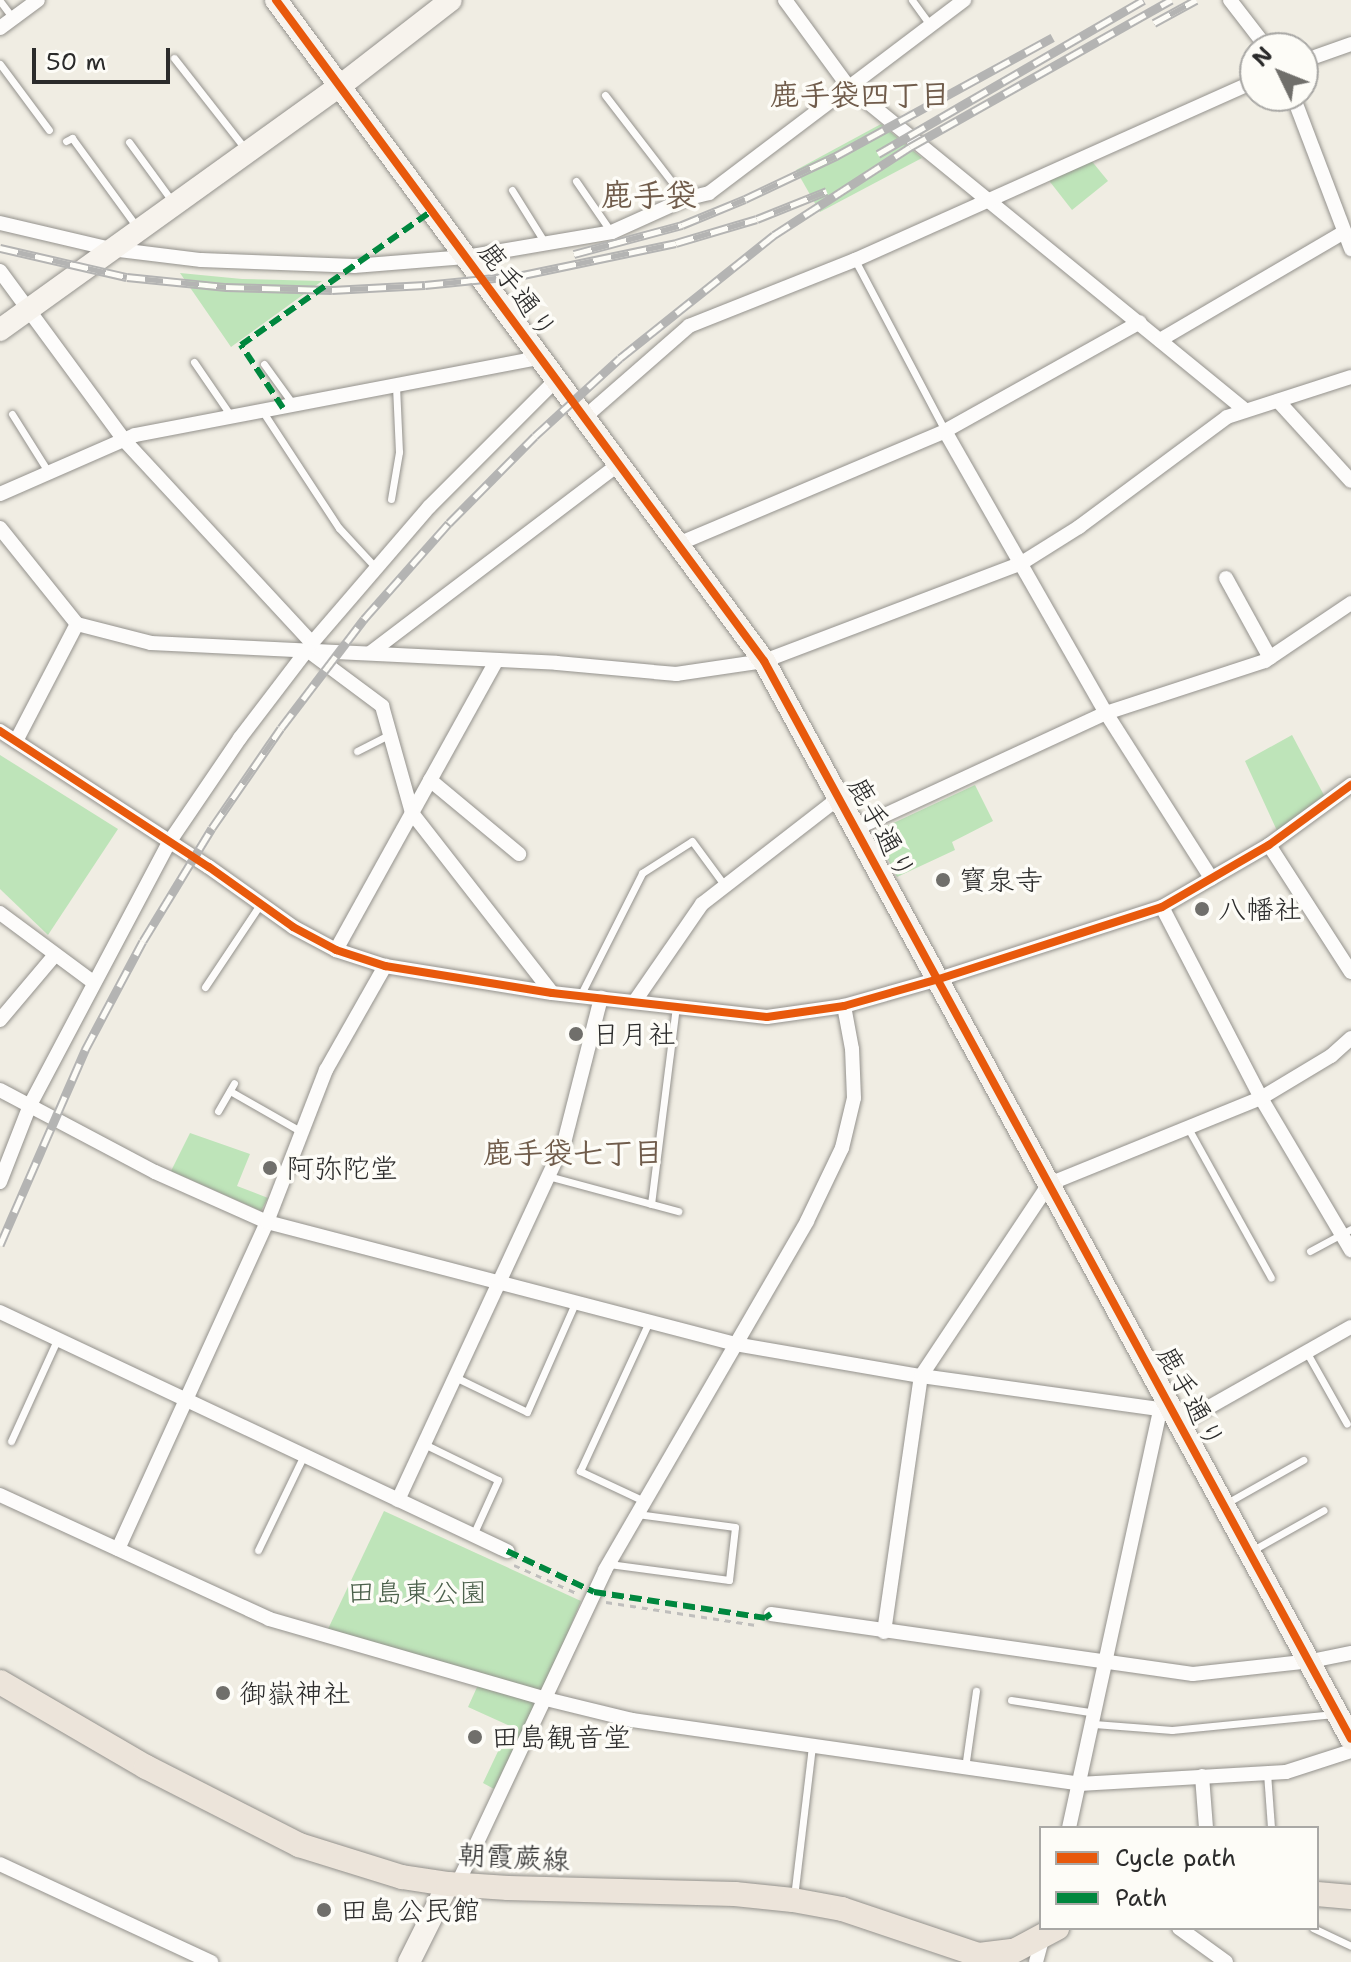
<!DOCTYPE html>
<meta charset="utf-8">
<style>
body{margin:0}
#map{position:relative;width:1351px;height:1962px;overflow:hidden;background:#f0ede3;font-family:"Shantell Sans","Klee One",sans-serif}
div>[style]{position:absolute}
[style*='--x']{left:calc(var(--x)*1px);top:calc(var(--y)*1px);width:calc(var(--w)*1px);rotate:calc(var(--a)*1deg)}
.green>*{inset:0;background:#bee4b9}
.path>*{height:3px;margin-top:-1.5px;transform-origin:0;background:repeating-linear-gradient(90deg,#bfbebc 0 6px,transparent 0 12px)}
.roads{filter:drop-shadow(0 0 2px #94928d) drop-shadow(0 0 2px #94928d)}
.lane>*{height:7px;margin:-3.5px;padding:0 3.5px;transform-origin:3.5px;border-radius:3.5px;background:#fdfcfb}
.street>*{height:14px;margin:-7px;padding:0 7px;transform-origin:7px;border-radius:7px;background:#fdfcfb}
.secondary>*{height:22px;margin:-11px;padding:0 11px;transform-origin:11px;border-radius:11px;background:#f7f3ed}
.primary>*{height:24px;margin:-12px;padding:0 12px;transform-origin:12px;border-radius:12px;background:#ece4da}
.rail>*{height:9px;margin-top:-4.5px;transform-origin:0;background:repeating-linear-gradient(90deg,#fdfcf7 0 18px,#b4b4b3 0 36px);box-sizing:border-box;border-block:2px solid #b4b4b3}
.quiet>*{height:6px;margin-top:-3px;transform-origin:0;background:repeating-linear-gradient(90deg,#00873e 0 12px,transparent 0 18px)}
.cycleway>*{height:8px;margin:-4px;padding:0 4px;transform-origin:4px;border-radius:4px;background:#e8590c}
.dots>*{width:22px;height:22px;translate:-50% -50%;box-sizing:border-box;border:4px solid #fdfcf7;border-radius:50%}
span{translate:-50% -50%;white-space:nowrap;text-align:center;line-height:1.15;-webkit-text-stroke:7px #fdfcf7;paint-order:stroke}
.street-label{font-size:28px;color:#2b2b2b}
.poi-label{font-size:28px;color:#2b2b2b}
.left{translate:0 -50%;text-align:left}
.park-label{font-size:28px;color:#4b604b}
.neighbourhood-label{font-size:30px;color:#705c4b;font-weight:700}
.quarter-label{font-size:32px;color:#705c4b;font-weight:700}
.legend{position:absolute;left:1039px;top:1826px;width:280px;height:104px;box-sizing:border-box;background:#fdfcf7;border:2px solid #a9a8a5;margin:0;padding:10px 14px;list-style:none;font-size:24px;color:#2b2b2b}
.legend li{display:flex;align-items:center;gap:16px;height:40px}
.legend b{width:40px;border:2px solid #a9a8a5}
.north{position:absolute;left:1239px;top:32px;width:80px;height:80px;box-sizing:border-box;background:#fdfcf7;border:2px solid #a9a8a5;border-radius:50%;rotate:313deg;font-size:22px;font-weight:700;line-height:32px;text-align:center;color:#2b2b2b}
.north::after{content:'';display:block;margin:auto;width:28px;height:36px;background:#706f6b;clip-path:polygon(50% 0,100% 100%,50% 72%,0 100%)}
.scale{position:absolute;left:32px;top:48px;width:138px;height:36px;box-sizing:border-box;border:4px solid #2b2b2b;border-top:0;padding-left:10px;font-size:24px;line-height:28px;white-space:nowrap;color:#2b2b2b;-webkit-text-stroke:6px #fdfcf7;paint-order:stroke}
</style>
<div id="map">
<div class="green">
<div style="clip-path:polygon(881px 124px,922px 158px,820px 212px,796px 170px)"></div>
<div style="clip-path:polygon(1090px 159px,1108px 181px,1072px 210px,1047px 178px)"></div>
<div style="clip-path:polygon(180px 273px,242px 279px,322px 281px,231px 347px)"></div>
<div style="clip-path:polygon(1292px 735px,1326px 799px,1279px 835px,1245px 761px)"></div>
<div style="clip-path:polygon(0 755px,118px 829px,48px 935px,0 889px)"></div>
<div style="clip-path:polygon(975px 785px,993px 821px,952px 842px,955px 850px,897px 877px,874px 832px)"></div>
<div style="clip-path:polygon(190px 1133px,250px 1154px,237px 1186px,268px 1198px,261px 1211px,171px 1171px)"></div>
<div style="clip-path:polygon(384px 1511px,581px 1601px,543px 1694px,328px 1629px)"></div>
<div style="clip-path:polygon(478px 1685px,536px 1702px,494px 1789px,483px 1783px,510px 1726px,468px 1707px)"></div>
</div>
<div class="path">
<div style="--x:514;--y:1565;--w:68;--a:24.3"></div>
<div style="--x:606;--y:1602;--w:153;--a:8.7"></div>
</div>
<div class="roads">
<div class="lane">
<div style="--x:912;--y:0;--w:31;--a:54"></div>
<div style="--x:0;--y:1;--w:21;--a:53"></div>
<div style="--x:174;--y:58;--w:118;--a:51.9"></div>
<div style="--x:0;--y:64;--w:82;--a:53.4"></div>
<div style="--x:605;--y:95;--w:131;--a:52.4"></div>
<div style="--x:66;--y:141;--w:7;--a:-27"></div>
<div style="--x:72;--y:138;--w:110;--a:53.9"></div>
<div style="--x:129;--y:142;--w:73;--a:53.9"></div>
<div style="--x:576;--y:181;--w:62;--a:55.5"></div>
<div style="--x:512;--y:190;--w:62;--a:58.1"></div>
<div style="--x:855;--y:260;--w:193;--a:62.2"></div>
<div style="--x:194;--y:362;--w:65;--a:55.6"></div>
<div style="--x:264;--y:364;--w:49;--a:54.1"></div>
<div style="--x:263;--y:412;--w:139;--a:56.8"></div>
<div style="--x:339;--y:528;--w:54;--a:47.2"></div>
<div style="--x:12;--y:414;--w:70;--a:57.9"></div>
<div style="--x:391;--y:499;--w:48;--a:-80.3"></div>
<div style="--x:399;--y:452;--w:65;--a:-92.6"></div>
<div style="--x:357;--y:751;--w:36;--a:-27"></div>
<div style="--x:205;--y:987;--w:101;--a:-56.3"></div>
<div style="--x:580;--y:996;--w:138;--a:-63.2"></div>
<div style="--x:642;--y:873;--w:59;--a:-32.6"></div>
<div style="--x:692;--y:841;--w:56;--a:53.7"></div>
<div style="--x:230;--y:1091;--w:83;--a:29.7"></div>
<div style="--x:218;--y:1111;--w:32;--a:-60"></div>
<div style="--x:1188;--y:1128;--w:171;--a:61"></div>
<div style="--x:548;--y:1176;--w:135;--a:15.1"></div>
<div style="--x:651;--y:1204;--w:199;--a:-82.8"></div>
<div style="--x:1310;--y:1251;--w:47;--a:-28.2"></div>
<div style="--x:1307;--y:1353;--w:81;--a:60.6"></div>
<div style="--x:455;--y:1377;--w:80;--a:25.9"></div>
<div style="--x:527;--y:1412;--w:121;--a:-66.2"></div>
<div style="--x:11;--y:1441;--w:111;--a:-65.5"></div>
<div style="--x:424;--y:1444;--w:82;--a:25.9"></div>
<div style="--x:498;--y:1480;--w:60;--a:114.4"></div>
<div style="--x:644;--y:1501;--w:71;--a:-154.9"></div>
<div style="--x:580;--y:1471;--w:164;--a:-65.2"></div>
<div style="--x:1225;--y:1504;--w:90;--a:-29.4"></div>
<div style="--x:258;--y:1550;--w:106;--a:-64.2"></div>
<div style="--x:1253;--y:1550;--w:81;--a:-29.4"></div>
<div style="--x:609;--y:1564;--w:121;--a:7.6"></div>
<div style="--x:729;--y:1580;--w:53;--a:-83.5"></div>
<div style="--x:735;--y:1527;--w:99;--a:-172.4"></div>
<div style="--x:1011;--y:1700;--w:86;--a:8.7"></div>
<div style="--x:1094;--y:1724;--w:78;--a:4.4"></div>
<div style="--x:1172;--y:1730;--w:163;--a:-5.6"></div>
<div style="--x:965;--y:1768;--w:78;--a:-81.9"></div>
<div style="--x:1267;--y:1773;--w:55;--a:85.8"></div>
<div style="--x:794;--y:1897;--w:151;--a:-83.2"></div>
<div style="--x:1313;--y:1928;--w:42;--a:25.3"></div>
</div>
<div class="street">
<div style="--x:785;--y:0;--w:107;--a:53.8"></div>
<div style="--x:848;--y:86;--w:512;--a:39.22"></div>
<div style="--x:1230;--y:0;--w:61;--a:52.4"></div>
<div style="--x:0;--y:28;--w:47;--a:-36.4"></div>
<div style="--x:1303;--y:61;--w:51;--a:-19.5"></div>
<div style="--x:1293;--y:96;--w:164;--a:69.2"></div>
<div style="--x:0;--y:223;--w:114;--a:13.2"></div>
<div style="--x:111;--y:249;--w:91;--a:7"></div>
<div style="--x:201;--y:260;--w:153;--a:2.2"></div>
<div style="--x:354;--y:266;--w:112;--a:-4.6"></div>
<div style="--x:466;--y:257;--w:148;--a:-9.7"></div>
<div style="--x:612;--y:232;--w:80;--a:-24.3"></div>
<div style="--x:685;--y:199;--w:25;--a:-14"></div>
<div style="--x:709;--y:193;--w:320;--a:-37.1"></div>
<div style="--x:0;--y:271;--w:210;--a:53.7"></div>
<div style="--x:124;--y:440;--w:277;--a:47.2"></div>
<div style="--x:312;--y:643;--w:9;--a:126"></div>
<div style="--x:307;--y:650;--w:94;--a:36.7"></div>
<div style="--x:382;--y:706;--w:111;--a:74.3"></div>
<div style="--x:412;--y:813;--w:228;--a:52.1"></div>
<div style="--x:1160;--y:340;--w:213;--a:-30.4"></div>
<div style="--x:1278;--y:401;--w:108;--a:47.6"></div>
<div style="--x:586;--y:416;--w:137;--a:-41.1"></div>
<div style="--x:689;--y:326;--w:179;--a:-21.7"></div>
<div style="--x:855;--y:260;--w:438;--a:-24.1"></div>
<div style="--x:945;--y:431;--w:325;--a:60.3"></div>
<div style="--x:1106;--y:713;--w:196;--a:57.5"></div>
<div style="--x:0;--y:494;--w:147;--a:-23.6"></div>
<div style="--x:135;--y:435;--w:412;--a:-10.8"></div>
<div style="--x:0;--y:528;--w:123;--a:51.3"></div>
<div style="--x:77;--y:624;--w:76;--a:14.4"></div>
<div style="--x:151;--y:643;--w:406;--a:2.8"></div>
<div style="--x:557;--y:663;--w:120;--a:5.3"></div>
<div style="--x:676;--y:674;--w:89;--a:-8.4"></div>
<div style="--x:764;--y:661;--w:274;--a:-20.8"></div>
<div style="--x:1020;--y:564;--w:70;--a:-32.1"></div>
<div style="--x:1079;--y:527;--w:184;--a:-36.6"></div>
<div style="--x:1227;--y:417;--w:130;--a:-17.9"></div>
<div style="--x:678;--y:544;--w:290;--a:-22.9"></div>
<div style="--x:945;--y:431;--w:223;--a:-29.2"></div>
<div style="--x:1226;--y:578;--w:91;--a:61.2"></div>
<div style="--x:312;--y:643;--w:179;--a:-49.3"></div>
<div style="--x:429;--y:507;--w:181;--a:-45"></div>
<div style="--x:370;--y:653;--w:313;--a:-37.2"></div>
<div style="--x:0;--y:731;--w:249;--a:33.1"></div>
<div style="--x:209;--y:867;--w:103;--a:35.5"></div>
<div style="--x:293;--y:927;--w:49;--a:28.1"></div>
<div style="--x:336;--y:950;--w:52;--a:18.1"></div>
<div style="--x:385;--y:966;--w:169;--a:9.2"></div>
<div style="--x:552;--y:993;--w:216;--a:6.4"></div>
<div style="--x:767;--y:1017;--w:78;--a:-8.1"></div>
<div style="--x:844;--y:1006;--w:99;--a:-15.9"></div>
<div style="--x:939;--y:979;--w:234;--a:-17.9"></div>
<div style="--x:1162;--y:907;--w:124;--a:-30.1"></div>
<div style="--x:1269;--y:845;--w:102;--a:-36.2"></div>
<div style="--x:16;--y:741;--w:132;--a:-62.5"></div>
<div style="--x:430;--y:780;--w:116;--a:39.7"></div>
<div style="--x:857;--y:828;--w:274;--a:-24.8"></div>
<div style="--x:1106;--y:713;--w:167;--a:-18.1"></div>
<div style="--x:1265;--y:661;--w:104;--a:-34"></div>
<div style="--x:1269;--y:845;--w:151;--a:57.2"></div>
<div style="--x:1162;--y:907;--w:215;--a:62.6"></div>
<div style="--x:1261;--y:1098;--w:177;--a:59.4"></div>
<div style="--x:0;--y:913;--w:116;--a:36.6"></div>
<div style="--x:336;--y:950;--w:330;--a:-61"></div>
<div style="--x:635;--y:1001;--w:118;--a:-55.4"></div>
<div style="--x:702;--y:904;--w:175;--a:-37.8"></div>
<div style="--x:0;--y:1020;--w:85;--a:-49.8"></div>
<div style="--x:0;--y:1090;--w:175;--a:27.9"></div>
<div style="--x:155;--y:1172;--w:123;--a:24.1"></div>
<div style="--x:267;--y:1222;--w:484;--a:14.6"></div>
<div style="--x:735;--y:1344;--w:189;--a:9.8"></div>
<div style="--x:921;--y:1376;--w:255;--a:7.9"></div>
<div style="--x:0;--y:1182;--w:83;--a:-68.7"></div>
<div style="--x:30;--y:1105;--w:299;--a:-62.1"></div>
<div style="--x:170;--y:841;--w:125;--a:-55.8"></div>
<div style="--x:240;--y:738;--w:111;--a:-52.7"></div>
<div style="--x:0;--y:1312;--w:561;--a:25.24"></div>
<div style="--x:1181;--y:1423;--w:195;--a:-29.5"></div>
<div style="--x:0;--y:1495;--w:296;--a:24.7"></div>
<div style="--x:269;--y:1619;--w:288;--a:16.1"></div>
<div style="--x:546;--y:1699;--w:89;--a:13.7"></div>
<div style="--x:632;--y:1720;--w:452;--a:8.1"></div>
<div style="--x:1079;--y:1784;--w:207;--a:-3.3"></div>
<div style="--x:1286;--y:1772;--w:68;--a:-17.9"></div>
<div style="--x:398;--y:1500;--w:394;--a:-65.1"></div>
<div style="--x:564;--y:1143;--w:150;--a:-75.7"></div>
<div style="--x:118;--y:1549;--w:359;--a:-65.5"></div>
<div style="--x:267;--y:1222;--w:163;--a:-68.8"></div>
<div style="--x:326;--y:1070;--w:120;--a:-60.4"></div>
<div style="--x:771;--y:1614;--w:426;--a:8.1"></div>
<div style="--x:1193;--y:1674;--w:119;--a:-6.3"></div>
<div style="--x:1311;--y:1661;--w:41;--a:-11.3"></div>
<div style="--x:884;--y:1632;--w:259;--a:-81.8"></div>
<div style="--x:921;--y:1376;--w:231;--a:-56.3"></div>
<div style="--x:1049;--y:1184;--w:229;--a:-22.1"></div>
<div style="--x:1261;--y:1098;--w:82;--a:-31"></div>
<div style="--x:1331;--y:1056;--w:27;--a:-42"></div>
<div style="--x:1202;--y:1776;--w:52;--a:85.6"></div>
<div style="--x:1069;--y:1828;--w:428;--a:-77.7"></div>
<div style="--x:0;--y:1864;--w:233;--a:24.9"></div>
<div style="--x:457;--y:1885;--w:348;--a:-64.8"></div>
<div style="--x:605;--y:1570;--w:403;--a:-59.9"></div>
<div style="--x:807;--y:1221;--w:81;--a:-64.4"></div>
<div style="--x:842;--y:1148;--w:51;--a:-76.5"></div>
<div style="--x:854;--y:1098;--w:49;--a:-92.3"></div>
<div style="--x:852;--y:1049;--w:44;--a:-100.5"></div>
<div style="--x:1179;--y:1928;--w:58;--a:35.9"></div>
<div style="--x:1036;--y:1962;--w:28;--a:-75"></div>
</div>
<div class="secondary">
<div style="--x:276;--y:0;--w:822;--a:53.56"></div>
<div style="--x:764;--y:661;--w:1227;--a:61.43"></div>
<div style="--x:0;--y:330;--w:418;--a:-35.7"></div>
<div style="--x:340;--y:86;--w:140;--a:-37.8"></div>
<div style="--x:409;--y:1962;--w:87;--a:-63.4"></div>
</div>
<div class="primary">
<div style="--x:0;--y:1682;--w:169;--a:30.2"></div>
<div style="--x:146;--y:1767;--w:172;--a:27"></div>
<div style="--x:299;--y:1845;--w:108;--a:17.3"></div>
<div style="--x:402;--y:1877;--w:47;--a:8.7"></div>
<div style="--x:448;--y:1884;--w:60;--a:3.8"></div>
<div style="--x:508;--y:1888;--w:227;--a:1.5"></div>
<div style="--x:735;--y:1894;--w:58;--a:5.9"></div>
<div style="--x:793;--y:1900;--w:50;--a:10.4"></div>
<div style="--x:842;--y:1909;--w:145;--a:18.6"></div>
<div style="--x:979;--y:1955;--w:35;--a:-7"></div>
<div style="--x:1014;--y:1951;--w:49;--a:-28.1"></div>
<div style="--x:1317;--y:1894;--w:34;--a:5"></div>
</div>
</div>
<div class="rail">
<div style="--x:1154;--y:23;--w:48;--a:-28.7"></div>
<div style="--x:878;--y:154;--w:307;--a:-30.1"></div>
<div style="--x:0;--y:248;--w:130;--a:12.9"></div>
<div style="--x:127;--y:277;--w:100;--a:5.8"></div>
<div style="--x:226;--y:287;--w:106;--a:1.6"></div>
<div style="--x:332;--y:290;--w:93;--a:-3.1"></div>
<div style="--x:425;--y:285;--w:99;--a:-5.8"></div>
<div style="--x:523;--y:275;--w:156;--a:-11.8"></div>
<div style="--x:676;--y:243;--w:84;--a:-16.5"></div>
<div style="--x:757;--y:219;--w:75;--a:-21.8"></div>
<div style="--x:574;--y:254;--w:112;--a:-15"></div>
<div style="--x:682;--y:225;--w:68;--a:-22.4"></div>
<div style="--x:745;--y:199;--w:101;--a:-25.3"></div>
<div style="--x:836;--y:156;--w:247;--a:-28.7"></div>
<div style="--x:0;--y:1245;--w:213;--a:-66.4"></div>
<div style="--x:85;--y:1050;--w:123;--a:-62"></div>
<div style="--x:143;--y:941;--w:132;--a:-58.6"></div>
<div style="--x:212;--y:828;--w:121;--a:-55.4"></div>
<div style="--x:281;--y:728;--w:137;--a:-52.7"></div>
<div style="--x:364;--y:619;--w:128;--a:-48.5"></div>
<div style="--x:449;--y:523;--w:122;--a:-45.3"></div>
<div style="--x:535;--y:436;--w:115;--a:-42.5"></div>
<div style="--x:620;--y:358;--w:197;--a:-38.6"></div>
<div style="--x:774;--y:235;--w:162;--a:-32.9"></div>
<div style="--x:910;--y:147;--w:300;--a:-29.4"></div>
</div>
<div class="quiet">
<div style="--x:283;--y:408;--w:76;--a:-123.7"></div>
<div style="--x:241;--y:345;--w:233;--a:-35.1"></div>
<div style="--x:507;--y:1551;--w:96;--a:25.2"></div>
<div style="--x:594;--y:1592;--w:173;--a:8.6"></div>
<div style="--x:765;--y:1618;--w:7;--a:-34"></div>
</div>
<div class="cycleway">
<div style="--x:276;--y:0;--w:822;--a:53.56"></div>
<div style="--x:764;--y:661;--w:1227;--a:61.43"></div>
<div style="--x:0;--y:731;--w:249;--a:33.1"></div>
<div style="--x:209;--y:867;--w:103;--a:35.5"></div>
<div style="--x:293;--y:927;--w:49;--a:28.1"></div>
<div style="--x:336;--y:950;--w:52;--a:18.1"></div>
<div style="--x:385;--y:966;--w:169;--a:9.2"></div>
<div style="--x:552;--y:993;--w:216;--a:6.4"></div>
<div style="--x:767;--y:1017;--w:78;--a:-8.1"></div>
<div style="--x:844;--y:1006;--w:99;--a:-15.9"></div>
<div style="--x:939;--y:979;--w:234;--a:-17.9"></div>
<div style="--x:1162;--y:907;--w:124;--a:-30.1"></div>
<div style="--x:1269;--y:845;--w:102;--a:-36.2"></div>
</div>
<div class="dots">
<div style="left:943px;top:880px;background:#706f6b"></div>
<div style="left:1202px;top:909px;background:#706f6b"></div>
<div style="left:576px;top:1034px;background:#706f6b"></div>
<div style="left:270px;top:1168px;background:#706f6b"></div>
<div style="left:223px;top:1693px;background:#706f6b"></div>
<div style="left:475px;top:1737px;background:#706f6b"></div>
<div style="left:324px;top:1910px;background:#706f6b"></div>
</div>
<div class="street-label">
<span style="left:518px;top:290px;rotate:54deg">鹿手通り</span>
<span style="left:882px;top:828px;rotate:62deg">鹿手通り</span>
<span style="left:1191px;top:1397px;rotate:62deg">鹿手通り</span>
<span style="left:514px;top:1857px;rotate:3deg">朝霞蕨線</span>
</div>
<div class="poi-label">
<span class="left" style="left:959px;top:880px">寳泉寺</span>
<span class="left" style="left:1218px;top:909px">八幡社</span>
<span class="left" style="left:592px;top:1034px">日月社</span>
<span class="left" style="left:286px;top:1168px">阿弥陀堂</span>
<span class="left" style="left:239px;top:1693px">御嶽神社</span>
<span class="left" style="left:491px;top:1737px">田島観音堂</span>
<span class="left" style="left:340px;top:1910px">田島公民館</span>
</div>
<div class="park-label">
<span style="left:417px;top:1592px">田島東公園</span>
</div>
<div class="neighbourhood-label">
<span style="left:860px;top:95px">鹿手袋四丁目</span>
<span style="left:573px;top:1153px">鹿手袋七丁目</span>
</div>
<div class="quarter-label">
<span style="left:649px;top:195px">鹿手袋</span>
</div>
<ul class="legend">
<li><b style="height:10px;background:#e8590c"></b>Cycle path</li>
<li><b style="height:10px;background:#00873e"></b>Path</li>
</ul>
<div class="north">N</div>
<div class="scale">50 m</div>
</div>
